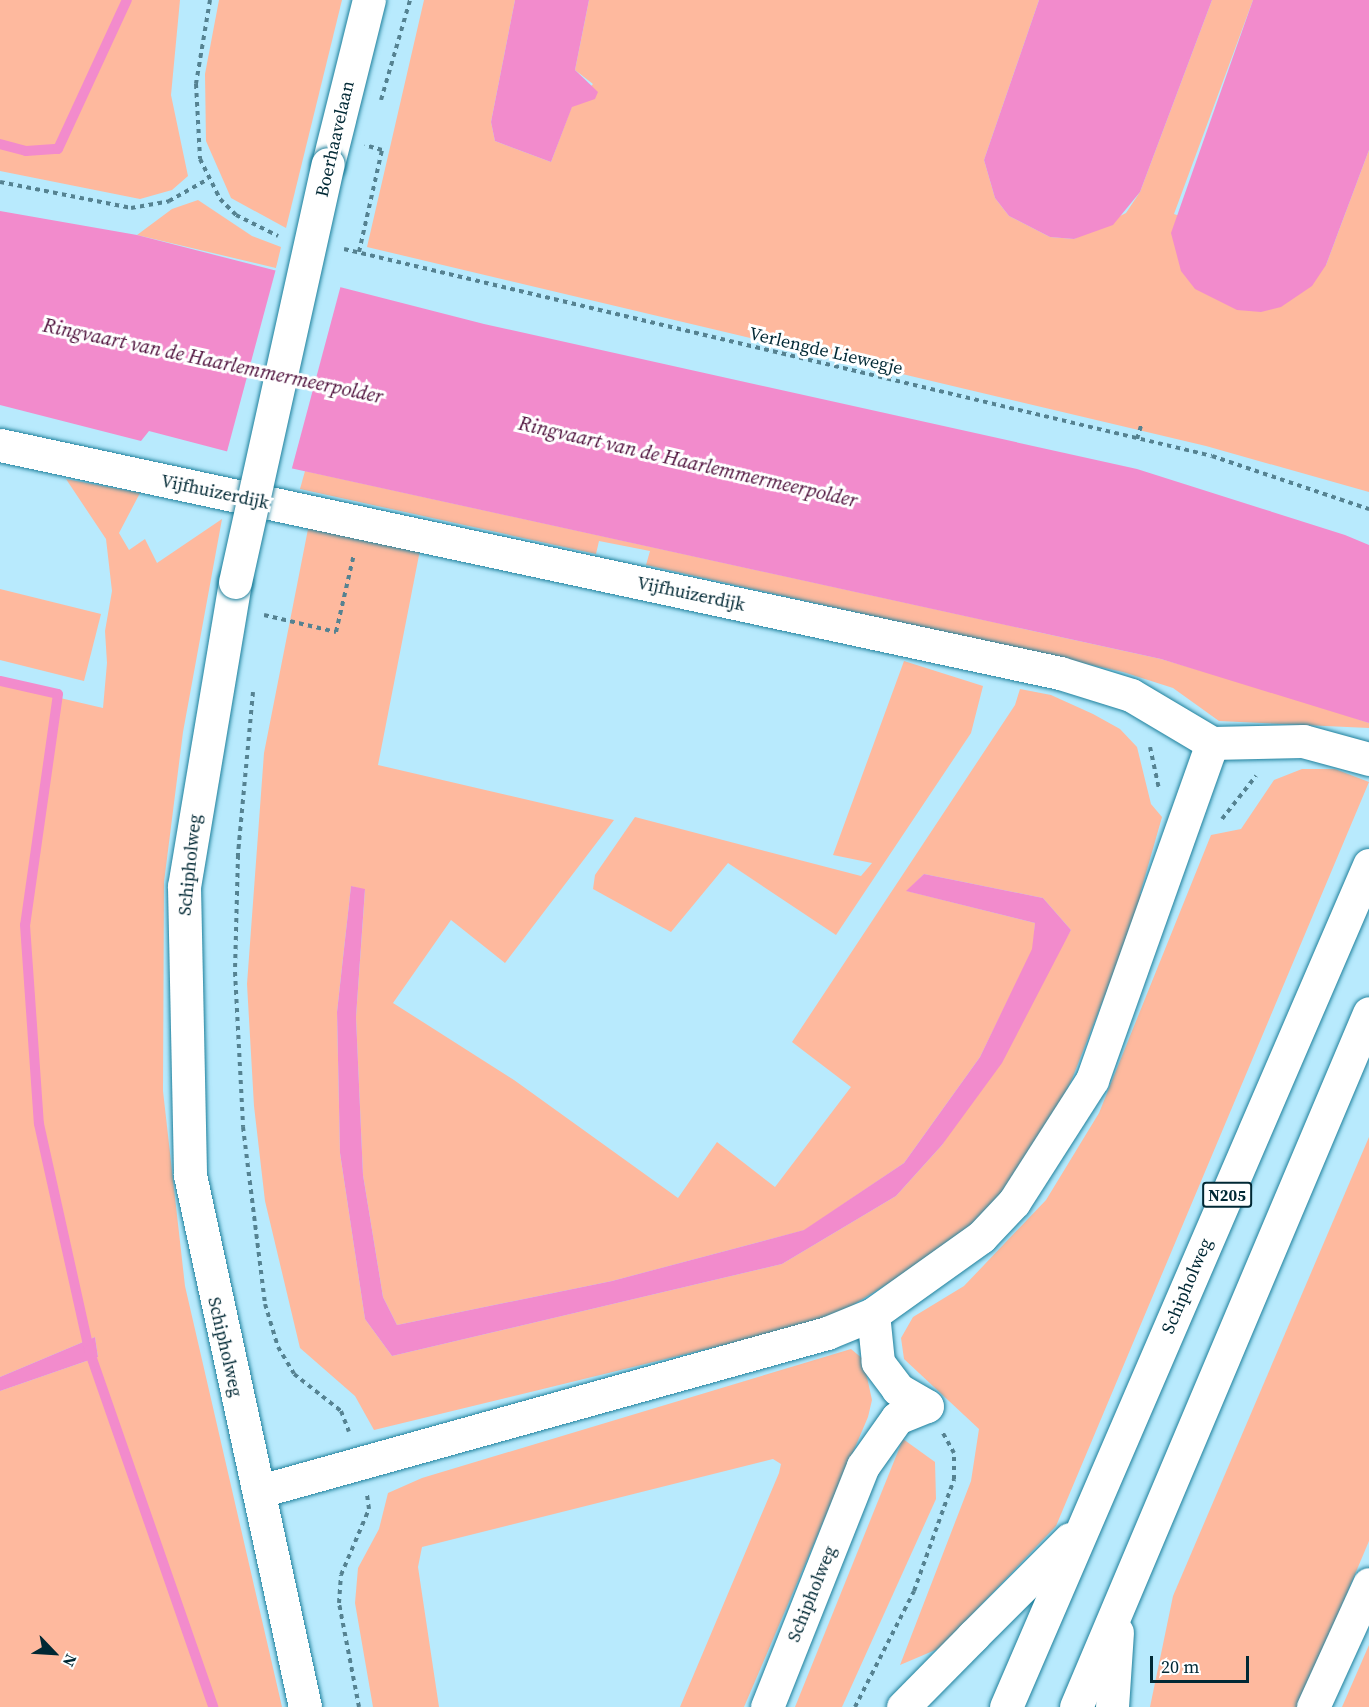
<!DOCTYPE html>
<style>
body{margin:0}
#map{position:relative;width:1369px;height:1707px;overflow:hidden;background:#b8eafd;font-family:"Source Serif 4",serif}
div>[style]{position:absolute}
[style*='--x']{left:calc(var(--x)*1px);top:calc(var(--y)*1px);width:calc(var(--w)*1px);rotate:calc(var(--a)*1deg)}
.green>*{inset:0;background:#feb99e}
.water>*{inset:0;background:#f28bcc}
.pier>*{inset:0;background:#b8eafd;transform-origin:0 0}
.stream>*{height:10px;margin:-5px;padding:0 5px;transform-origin:5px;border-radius:5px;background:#f28bcc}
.path>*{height:4px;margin-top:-2px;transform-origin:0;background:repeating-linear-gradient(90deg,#558291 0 4.5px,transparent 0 9px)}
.roads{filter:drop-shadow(0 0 2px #1e809c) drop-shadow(0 0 2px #1e809c)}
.minor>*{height:33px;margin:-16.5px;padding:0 16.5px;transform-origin:16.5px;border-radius:16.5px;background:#fff}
.major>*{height:33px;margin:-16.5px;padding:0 16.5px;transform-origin:16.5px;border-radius:16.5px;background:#fff}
.highway>*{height:33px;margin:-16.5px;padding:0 16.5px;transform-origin:16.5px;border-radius:16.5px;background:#fff}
.bridges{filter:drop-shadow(0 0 2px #1e809c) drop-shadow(0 0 2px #1e809c)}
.major-bridge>*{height:33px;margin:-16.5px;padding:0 16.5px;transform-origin:16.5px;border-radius:16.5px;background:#fff}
span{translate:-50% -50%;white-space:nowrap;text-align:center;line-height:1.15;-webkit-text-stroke:6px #fff;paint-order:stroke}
.shield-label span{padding:2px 4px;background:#fff;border:2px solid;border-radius:4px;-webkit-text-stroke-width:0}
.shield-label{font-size:16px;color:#002834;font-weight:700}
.street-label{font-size:18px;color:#002834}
.water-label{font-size:20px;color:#4b0c38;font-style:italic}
.north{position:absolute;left:24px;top:1623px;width:60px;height:60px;-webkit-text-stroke:4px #fff;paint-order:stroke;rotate:115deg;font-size:16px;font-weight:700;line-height:24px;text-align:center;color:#002834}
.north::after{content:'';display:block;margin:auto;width:21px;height:27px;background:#002834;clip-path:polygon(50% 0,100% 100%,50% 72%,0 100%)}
.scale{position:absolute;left:1150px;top:1656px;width:99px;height:27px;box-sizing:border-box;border:3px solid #002834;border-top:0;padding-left:8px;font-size:18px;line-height:21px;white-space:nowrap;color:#002834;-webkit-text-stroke:4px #fff;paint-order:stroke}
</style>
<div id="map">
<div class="green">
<div style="clip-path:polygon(0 0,180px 0,171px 95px,188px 176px,172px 190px,140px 199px,0 171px)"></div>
<div style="clip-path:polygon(219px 0,342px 0,286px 228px,231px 198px,206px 141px,205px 74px)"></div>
<div style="clip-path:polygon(424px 0,515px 0,491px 122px,495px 141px,551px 162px,572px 106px,593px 84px,575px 70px,589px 0,1039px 0,984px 160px,995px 198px,1009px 216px,1050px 237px,1074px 239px,1126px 213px,1140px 192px,1212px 0,1253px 0,1174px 214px,1326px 265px,1369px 150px,1369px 492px,1206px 446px,367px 247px)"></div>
<div style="clip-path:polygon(198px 200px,252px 236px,281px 247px,276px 268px,137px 235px,172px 209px)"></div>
<div style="clip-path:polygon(305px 471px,1161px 659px,1299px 699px,1369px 723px,1369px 728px,1219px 721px,1173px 688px,1123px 672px,646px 565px,650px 551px,599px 541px,596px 554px,300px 489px)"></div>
<div style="clip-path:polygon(66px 479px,140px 493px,119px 533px,129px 550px,145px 539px,157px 563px,222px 519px,183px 732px,164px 882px,163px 1091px,185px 1286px,282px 1707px,0 1707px,0 1391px,98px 1357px,95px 1337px,0 1377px,0 684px,103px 708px,107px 663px,105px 631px,112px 591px,106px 539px)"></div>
<div style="clip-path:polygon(evenodd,309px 524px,420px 550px,378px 765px,614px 820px,505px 963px,451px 920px,393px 1003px,514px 1080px,678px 1198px,717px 1142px,775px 1187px,851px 1087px,792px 1042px,1015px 705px,1020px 689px,1051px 695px,1093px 714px,1120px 729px,1137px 747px,1151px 804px,1162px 817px,1140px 894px,1144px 896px,1072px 1079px,1049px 1125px,1011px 1182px,956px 1242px,830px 1319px,374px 1430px,355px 1396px,300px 1348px,265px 1201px,254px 1106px,247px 984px,264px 753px,309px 524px,924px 874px,1043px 898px,1071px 930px,942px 1145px,896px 1196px,782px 1264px,392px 1356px,365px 1319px,340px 1153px,337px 1012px,351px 886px,365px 890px,356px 1017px,363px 1175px,383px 1297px,397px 1325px,612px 1281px,805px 1230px,904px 1163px,980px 1057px,1033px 949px,1035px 923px,907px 891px,924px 874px)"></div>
<div style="clip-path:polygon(0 589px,101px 614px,84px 681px,0 660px)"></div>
<div style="clip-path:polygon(904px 661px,983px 686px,971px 733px,836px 935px,728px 863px,671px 932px,593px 889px,595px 875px,635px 817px,861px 876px,872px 863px,833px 855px)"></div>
<div style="clip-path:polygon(1302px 769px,1335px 769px,1369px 782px,1056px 1526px,940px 1648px,900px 1665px,971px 1481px,979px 1429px,904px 1359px,901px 1338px,913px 1317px,964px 1286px,1046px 1200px,1099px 1113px,1211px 835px,1241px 829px,1274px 780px)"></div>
<div style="clip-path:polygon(1369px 1137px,1369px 1541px,1299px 1707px,1150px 1707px,1173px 1596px)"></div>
<div style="clip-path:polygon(851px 1349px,863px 1359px,872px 1400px,868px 1417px,744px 1707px,680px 1707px,779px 1473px,781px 1464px,773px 1459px,422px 1547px,418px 1567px,439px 1707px,373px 1707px,355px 1603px,358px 1568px,379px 1529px,388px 1493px,422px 1478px)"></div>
<div style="clip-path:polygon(903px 1439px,935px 1462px,936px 1499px,842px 1707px,795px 1707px)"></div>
<div style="clip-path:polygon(1369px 1645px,1369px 1707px,1342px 1707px)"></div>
</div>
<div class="water">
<div style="clip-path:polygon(515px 0,589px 0,575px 70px,598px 92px,595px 99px,572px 107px,551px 162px,495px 141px,491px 122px)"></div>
<div style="clip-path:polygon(1039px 0,1212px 0,1140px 192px,1113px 225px,1074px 239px,1050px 237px,1009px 216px,995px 198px,984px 160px)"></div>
<div style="clip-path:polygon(1253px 0,1369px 0,1369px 150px,1326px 265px,1312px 286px,1281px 307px,1261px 312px,1237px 310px,1195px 289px,1181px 271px,1171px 233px)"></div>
<div style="clip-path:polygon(0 211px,137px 235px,484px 324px,1137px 469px,1345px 535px,1369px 545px,1369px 723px,1161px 659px,290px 468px,149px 431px,141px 441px,0 405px)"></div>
<div style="clip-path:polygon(924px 874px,1043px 898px,1071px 930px,1002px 1063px,942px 1145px,896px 1196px,782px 1264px,392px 1356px,365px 1319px,340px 1153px,337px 1012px,351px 886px,365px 889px,356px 1017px,363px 1175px,383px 1297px,397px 1325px,612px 1281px,804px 1230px,904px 1163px,980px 1057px,1032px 949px,1035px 923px,906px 891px)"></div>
<div style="clip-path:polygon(95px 1337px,98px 1357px,0 1391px,0 1377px)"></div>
</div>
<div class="pier">
<div style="left:277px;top:265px;width:67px;height:197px;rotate:15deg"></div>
</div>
<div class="stream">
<div style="--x:0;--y:144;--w:27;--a:15"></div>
<div style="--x:26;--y:151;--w:32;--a:-4"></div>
<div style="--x:58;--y:149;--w:164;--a:-65.2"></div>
<div style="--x:0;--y:681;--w:59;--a:12.6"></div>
<div style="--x:58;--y:694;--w:233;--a:98.1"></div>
<div style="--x:25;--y:925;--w:199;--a:86"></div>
<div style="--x:39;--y:1124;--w:231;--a:77.5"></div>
<div style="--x:89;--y:1350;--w:378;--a:70.8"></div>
</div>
<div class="path">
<div style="--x:210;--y:0;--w:85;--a:99.5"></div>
<div style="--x:196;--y:84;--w:75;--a:86.9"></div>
<div style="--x:200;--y:159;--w:45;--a:63.4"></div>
<div style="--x:220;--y:199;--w:23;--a:45"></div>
<div style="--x:236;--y:215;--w:47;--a:26.6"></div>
<div style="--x:381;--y:100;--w:104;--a:-73.8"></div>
<div style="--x:0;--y:182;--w:134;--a:11.2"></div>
<div style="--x:131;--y:208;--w:39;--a:-10"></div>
<div style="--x:169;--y:201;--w:45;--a:-29.4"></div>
<div style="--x:344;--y:249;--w:892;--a:13.41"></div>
<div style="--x:1212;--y:456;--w:166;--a:18.7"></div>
<div style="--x:359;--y:252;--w:105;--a:-77.3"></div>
<div style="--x:382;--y:150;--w:18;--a:-164"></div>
<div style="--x:1137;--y:439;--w:14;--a:-73"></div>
<div style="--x:264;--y:615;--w:74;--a:13.3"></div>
<div style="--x:336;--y:632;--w:80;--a:-77"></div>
<div style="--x:253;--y:692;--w:164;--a:95.3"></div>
<div style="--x:238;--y:855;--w:117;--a:91.5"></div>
<div style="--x:235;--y:972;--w:155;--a:87"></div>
<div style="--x:243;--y:1127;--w:178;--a:82.9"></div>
<div style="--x:265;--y:1304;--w:45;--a:73.2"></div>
<div style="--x:278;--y:1347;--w:31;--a:59"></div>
<div style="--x:294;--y:1374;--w:60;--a:38.2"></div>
<div style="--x:341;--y:1411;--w:22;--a:69"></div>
<div style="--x:1150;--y:747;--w:43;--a:77.9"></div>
<div style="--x:1222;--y:819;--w:55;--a:-51.7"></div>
<div style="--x:359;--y:1707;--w:106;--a:-100.9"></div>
<div style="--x:339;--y:1603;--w:28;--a:-86"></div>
<div style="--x:341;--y:1575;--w:72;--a:-67"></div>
<div style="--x:369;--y:1509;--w:15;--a:-98"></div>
<div style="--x:855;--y:1707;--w:130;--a:-63"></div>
<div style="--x:914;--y:1591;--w:119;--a:-70.3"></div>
<div style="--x:954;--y:1479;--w:26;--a:-90"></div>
<div style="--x:954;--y:1453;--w:23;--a:-119"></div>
</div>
<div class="roads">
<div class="minor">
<div style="--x:0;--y:445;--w:1084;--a:12.14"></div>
<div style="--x:1060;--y:673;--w:74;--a:17.2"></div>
<div style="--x:1131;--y:695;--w:94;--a:30.7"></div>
<div style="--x:1212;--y:743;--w:91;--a:-1.3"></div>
<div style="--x:1303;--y:741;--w:68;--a:15.3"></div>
<div style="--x:260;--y:1491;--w:589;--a:-15.57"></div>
<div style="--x:827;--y:1333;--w:50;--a:-22.4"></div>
<div style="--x:873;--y:1314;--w:133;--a:-35.5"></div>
<div style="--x:981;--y:1237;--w:48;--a:-46.7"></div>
<div style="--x:1014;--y:1202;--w:145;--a:-57.4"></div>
<div style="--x:1092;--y:1080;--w:358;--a:-70.4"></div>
<div style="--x:767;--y:1707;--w:259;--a:-68.3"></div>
<div style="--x:863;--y:1466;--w:59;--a:-54.7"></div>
<div style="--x:897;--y:1418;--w:32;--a:-22"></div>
<div style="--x:927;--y:1406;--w:34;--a:-150"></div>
<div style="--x:898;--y:1389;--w:34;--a:-127"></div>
<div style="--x:878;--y:1362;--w:48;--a:-95.9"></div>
<div style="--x:903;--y:1707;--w:100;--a:-45.4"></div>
<div style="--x:1313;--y:1707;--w:135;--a:-65.5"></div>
</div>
<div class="major">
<div style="--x:328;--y:164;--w:169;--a:-76"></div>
<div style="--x:235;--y:582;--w:308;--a:99.5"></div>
<div style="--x:184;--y:886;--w:289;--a:88.8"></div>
<div style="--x:190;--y:1175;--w:544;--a:77.8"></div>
</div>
<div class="highway">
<div style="--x:973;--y:1636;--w:137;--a:-45"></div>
<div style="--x:1006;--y:1707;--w:917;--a:-66.68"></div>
<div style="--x:1076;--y:1707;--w:753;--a:-67.11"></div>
<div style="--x:1112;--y:1707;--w:75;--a:-86.2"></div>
</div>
</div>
<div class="bridges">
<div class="major-bridge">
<div style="--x:235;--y:582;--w:428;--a:-77.5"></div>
</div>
</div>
<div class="shield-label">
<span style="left:1227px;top:1195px">N205</span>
</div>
<div class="street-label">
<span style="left:335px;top:139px;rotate:-77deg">Boerhaavelaan</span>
<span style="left:826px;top:351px;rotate:13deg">Verlengde Liewegje</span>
<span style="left:215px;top:492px;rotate:12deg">Vijfhuizerdijk</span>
<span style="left:691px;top:594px;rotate:12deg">Vijfhuizerdijk</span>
<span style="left:190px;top:865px;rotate:-84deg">Schipholweg</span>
<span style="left:1187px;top:1286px;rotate:-67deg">Schipholweg</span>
<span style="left:225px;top:1347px;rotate:77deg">Schipholweg</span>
<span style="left:812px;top:1594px;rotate:-68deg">Schipholweg</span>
</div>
<div class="water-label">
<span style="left:213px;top:361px;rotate:12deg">Ringvaart van de Haarlemmermeerpolder</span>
<span style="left:688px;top:462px;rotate:13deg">Ringvaart van de Haarlemmermeerpolder</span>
</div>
<div class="north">N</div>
<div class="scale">20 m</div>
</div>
